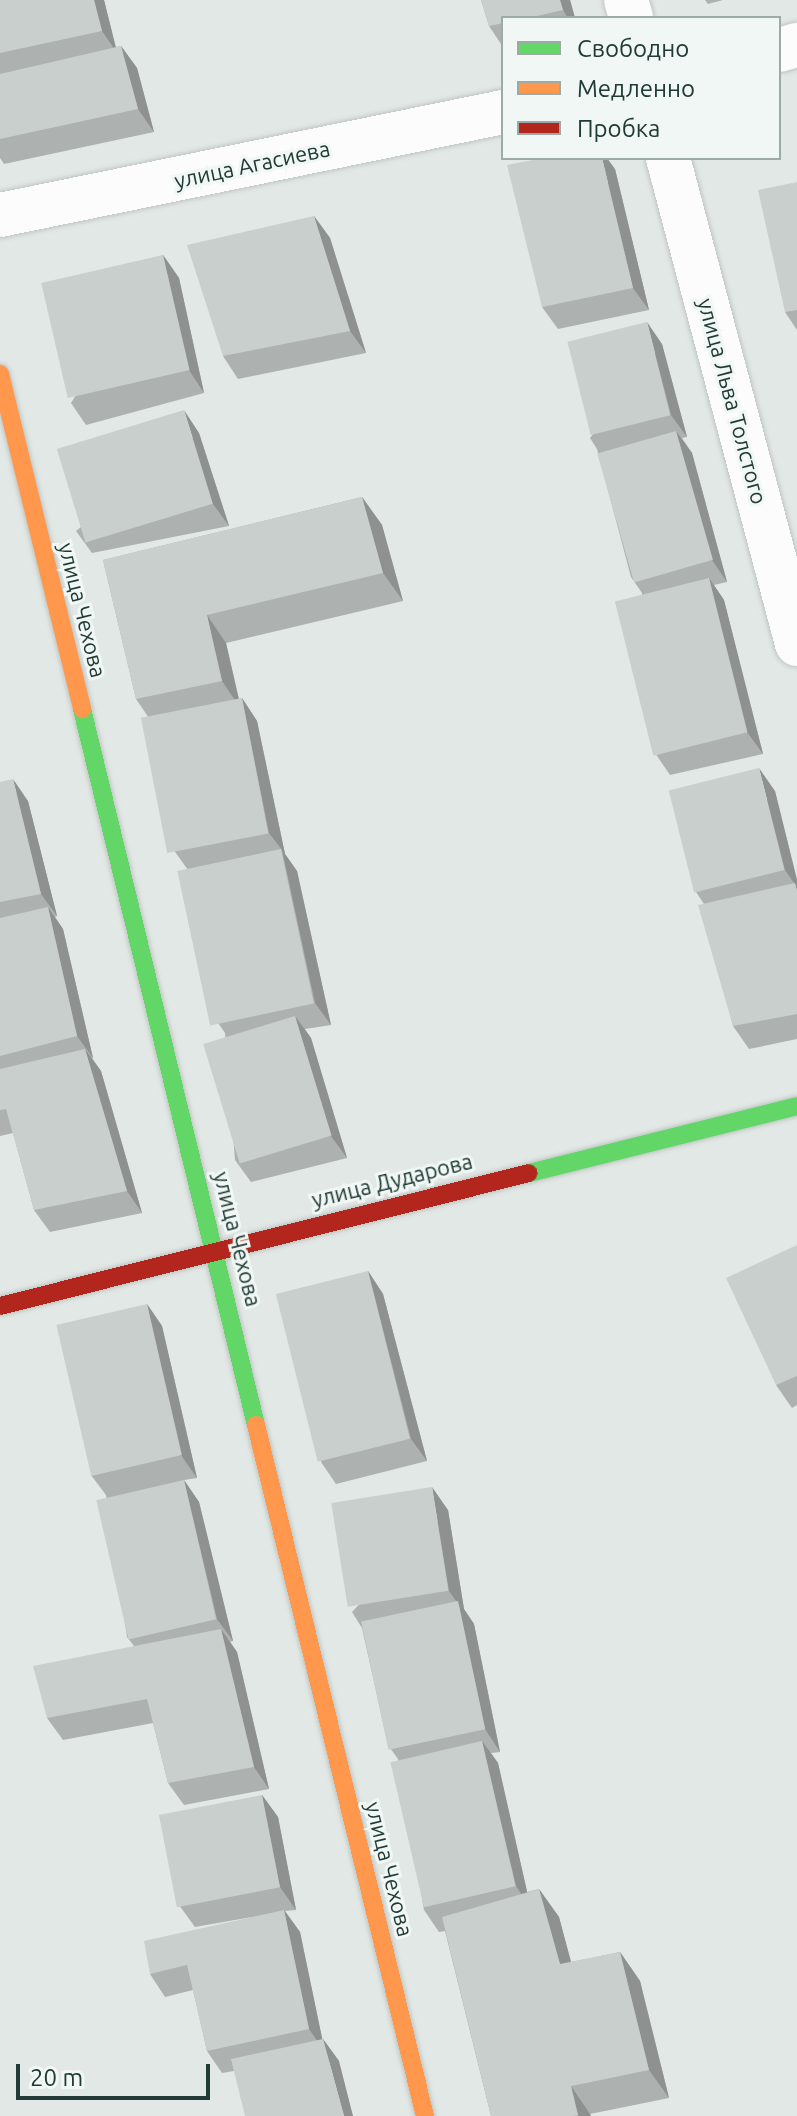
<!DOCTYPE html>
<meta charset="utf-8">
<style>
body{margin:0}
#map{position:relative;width:797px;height:2116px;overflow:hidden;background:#e2e8e5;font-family:Ubuntu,sans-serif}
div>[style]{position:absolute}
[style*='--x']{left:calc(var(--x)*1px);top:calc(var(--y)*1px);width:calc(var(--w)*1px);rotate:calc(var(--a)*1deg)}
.roads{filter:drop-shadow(0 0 2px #bfc5c2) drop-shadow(0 0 2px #bfc5c2)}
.street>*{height:44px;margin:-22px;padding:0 22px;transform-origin:22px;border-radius:22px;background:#fbfcfb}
.fast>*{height:18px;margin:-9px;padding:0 9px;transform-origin:9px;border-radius:9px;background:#63d668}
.slow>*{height:18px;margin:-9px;padding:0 9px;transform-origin:9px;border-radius:9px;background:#ff974d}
.jam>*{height:18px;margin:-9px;padding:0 9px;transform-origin:9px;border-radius:9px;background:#b3261e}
.wall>*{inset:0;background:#adb2b0}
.shaded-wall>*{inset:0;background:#8d9190}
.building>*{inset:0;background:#c9cfcd;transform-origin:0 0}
span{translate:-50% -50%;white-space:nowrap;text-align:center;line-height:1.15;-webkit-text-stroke:6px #f0f7f4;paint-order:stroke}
.street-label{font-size:22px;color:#213a35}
.legend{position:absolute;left:501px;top:16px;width:280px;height:144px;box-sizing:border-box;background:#f0f7f4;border:2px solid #9daba8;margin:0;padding:10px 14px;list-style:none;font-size:24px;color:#213a35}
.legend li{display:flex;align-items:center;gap:16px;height:40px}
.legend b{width:40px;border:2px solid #9daba8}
.scale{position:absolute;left:16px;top:2064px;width:194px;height:36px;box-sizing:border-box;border:4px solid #213a35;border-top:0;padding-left:10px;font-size:24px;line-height:28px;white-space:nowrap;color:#213a35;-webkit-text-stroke:6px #f0f7f4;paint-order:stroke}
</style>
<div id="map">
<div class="roads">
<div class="street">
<div style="--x:626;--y:0;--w:19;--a:74"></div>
<div style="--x:779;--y:50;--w:19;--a:-16"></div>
<div style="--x:668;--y:158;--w:503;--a:75.13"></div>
<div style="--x:0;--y:215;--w:513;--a:-11.57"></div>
</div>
<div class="fast">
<div style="--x:82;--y:709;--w:737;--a:76.34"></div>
<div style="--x:529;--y:1173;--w:276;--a:-14"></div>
</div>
<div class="slow">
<div style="--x:0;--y:374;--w:345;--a:76.2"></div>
<div style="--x:256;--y:1425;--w:711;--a:76.26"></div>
</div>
<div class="jam">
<div style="--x:0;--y:1306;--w:545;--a:-14.11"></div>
</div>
</div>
<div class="wall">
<div style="clip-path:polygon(0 0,104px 0,116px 47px,121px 46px,137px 68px,154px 132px,4px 164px,0 158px)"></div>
<div style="clip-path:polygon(481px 0,570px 0,575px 18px,503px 18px,503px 47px,489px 26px)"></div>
<div style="clip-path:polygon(705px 0,723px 0,708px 4px)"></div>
<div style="clip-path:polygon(615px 169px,649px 310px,558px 329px,542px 307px)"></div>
<div style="clip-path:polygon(797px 182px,797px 330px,785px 312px)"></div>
<div style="clip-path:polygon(314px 216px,330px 238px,366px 353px,238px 379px,223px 356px)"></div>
<div style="clip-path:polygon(163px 255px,179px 278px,204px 393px,86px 425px,71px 403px)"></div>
<div style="clip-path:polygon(662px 344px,687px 437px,682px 438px,692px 453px,727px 582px,714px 585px,724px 600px,763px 754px,670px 775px,655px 753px,642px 593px,631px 577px,597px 449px,590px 438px)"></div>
<div style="clip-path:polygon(199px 433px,229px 526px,92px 553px,76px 531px)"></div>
<div style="clip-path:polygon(362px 497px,382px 525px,403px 601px,226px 643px,239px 699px,242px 698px,257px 721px,285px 854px,297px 871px,331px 1025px,305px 1029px,311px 1038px,347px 1158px,251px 1182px,235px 1160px,225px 1033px,216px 1020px,188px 870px,173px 849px,151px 721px,136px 699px,103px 560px)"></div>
<div style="clip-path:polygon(0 782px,28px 801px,57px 916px,55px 917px,63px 929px,93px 1058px,92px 1058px,101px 1071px,142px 1213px,50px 1232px,34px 1210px,13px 1133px,0 1136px)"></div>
<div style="clip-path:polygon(775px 791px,797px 880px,797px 1039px,749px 1049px,733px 1026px,704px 904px,694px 889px)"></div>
<div style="clip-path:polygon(797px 1245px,797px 1405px,792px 1408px,776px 1385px)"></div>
<div style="clip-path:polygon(368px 1271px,383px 1294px,427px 1461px,336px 1484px,321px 1462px)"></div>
<div style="clip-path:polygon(147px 1304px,162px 1326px,197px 1478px,184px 1480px,199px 1502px,233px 1641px,230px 1642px,237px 1652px,269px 1789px,184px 1805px,168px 1783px,153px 1723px,63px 1740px,47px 1718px,134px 1646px,127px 1637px,106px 1495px,91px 1475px)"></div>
<div style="clip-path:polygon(448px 1510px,464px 1609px,474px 1624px,500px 1752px,491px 1753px,498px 1763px,527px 1892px,539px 1889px,559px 1917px,571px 1962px,620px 1952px,640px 1981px,669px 2098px,590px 2114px,591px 2116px,491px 2116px,445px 1931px,439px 1932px,424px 1910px,398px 1759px,388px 1745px,362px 1628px,352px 1612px)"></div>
<div style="clip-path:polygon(262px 1795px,278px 1817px,296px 1910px,285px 1911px,300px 1932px,322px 2039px,323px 2039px,339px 2061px,234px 2071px,222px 2073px,207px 2051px,193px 1990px,165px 1997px,150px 1974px,252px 1917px,195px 1927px,179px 1905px)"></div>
</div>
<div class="shaded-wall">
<div style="clip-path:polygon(94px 0,104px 0,117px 53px,102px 31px)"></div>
<div style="clip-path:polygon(560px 0,570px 0,575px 18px,568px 18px,563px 10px)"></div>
<div style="clip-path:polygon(121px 46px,137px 68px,154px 132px,138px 109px)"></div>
<div style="clip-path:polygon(602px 158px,607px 158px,615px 169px,649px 310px,633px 288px)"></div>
<div style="clip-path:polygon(314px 216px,330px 238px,366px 353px,350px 331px)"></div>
<div style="clip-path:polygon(163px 255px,179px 278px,204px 393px,189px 370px)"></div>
<div style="clip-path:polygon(647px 322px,662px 344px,687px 437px,671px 415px)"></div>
<div style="clip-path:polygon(184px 410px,199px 433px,229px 526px,213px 504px)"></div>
<div style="clip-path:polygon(676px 431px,692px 453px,727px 582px,712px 560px)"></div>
<div style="clip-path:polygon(362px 497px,382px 525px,403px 601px,383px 573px)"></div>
<div style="clip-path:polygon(709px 578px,724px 600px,763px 754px,747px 732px)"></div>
<div style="clip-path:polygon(207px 615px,226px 643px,241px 709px,222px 681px)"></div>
<div style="clip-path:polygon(242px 698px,257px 721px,285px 854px,297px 871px,331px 1025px,315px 1003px,282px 850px,269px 833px)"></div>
<div style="clip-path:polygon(759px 768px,775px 791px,797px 880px,797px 891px,796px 886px,785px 870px)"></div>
<div style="clip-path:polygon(13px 779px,28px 801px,57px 916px,41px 894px)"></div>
<div style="clip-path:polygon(48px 907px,63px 929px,93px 1058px,77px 1036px)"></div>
<div style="clip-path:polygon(295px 1016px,311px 1038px,347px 1158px,331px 1136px)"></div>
<div style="clip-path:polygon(85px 1049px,101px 1071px,142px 1213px,127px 1191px)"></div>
<div style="clip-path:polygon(368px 1271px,383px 1294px,427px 1461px,411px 1439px)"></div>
<div style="clip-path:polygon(147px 1304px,162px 1326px,197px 1478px,181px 1455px)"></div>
<div style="clip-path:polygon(184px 1480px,199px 1502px,233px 1641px,217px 1619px)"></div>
<div style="clip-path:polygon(432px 1487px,448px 1510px,464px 1609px,474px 1624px,500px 1752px,485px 1729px,459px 1605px,449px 1591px)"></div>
<div style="clip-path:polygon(221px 1629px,237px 1652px,269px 1789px,254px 1767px)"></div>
<div style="clip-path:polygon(482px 1741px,498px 1763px,531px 1909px,516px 1886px)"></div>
<div style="clip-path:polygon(262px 1795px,278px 1817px,296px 1910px,280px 1887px)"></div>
<div style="clip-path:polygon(539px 1889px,559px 1917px,579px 1992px,560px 1964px)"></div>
<div style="clip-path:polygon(284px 1910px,300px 1932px,325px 2052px,309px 2029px)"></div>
<div style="clip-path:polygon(620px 1952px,640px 1981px,669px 2098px,649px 2070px)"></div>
<div style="clip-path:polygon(323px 2039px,339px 2061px,353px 2116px,344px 2116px)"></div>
<div style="clip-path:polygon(571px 2086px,590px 2114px,591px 2116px,579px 2116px,578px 2115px)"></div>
</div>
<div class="building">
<div style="clip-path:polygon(0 0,94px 0,102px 31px,0 53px)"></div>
<div style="clip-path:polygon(481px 0,560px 0,563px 10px,528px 18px,503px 18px,503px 23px,489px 26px)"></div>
<div style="clip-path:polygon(121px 46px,138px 109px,0 139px,0 74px)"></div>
<div style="clip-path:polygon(543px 158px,602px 158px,633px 288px,542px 307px,507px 165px)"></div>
<div style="clip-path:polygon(797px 182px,797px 310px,785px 312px,758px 190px)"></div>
<div style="clip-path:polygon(314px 216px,350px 331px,223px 356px,187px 245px)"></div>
<div style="left:163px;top:255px;width:118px;height:125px;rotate:77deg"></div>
<div style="left:647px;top:322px;width:96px;height:82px;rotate:76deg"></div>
<div style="left:184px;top:410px;width:98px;height:133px;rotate:73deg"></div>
<div style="left:676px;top:431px;width:134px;height:82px;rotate:74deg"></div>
<div style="clip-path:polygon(362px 497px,383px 573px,207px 615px,222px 681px,136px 699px,103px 560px)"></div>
<div style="left:709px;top:578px;width:159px;height:97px;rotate:76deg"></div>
<div style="left:242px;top:698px;width:138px;height:103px;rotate:79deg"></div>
<div style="left:759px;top:768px;width:105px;height:93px;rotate:76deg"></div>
<div style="clip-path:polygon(13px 779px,41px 894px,0 902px,0 782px)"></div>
<div style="left:281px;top:849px;width:158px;height:106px;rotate:78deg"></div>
<div style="clip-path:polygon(795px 883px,797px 891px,797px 1014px,733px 1026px,698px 905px)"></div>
<div style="clip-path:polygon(48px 907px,77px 1036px,0 1056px,0 918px)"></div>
<div style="left:295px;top:1016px;width:125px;height:96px;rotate:73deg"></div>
<div style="clip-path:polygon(85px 1049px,127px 1191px,34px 1210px,6px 1109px,0 1110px,0 1069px)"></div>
<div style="clip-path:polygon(797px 1245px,797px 1376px,776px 1385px,726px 1278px)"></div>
<div style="left:368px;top:1271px;width:173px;height:95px;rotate:76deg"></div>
<div style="left:147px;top:1304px;width:155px;height:93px;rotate:77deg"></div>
<div style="left:184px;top:1480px;width:143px;height:90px;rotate:77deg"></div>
<div style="left:432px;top:1487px;width:105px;height:102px;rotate:81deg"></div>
<div style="left:458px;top:1601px;width:131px;height:99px;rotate:78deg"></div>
<div style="clip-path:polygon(221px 1629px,254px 1767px,168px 1783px,147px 1699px,47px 1718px,33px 1666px)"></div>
<div style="left:482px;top:1741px;width:149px;height:94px;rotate:77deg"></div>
<div style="left:262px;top:1795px;width:94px;height:105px;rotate:79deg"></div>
<div style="clip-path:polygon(539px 1889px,560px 1964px,620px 1952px,649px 2070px,571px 2086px,578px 2115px,574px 2116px,491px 2116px,442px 1917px)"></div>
<div style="clip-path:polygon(284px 1910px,309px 2029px,207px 2051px,187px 1965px,150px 1974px,144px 1941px)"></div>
<div style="clip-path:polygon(323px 2039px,344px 2116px,245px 2116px,231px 2059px)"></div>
</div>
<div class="street-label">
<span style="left:252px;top:164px;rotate:-12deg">улица Агасиева</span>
<span style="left:733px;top:401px;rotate:75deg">улица Льва Толстого</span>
<span style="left:83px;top:610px;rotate:76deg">улица Чехова</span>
<span style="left:392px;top:1180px;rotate:-14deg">улица Дударова</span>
<span style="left:238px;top:1239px;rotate:76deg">улица Чехова</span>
<span style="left:390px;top:1869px;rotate:76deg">улица Чехова</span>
</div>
<ul class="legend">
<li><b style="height:10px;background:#63d668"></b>Свободно</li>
<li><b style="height:10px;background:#ff974d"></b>Медленно</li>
<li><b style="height:10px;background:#b3261e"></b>Пробка</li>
</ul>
<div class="scale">20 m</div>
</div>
